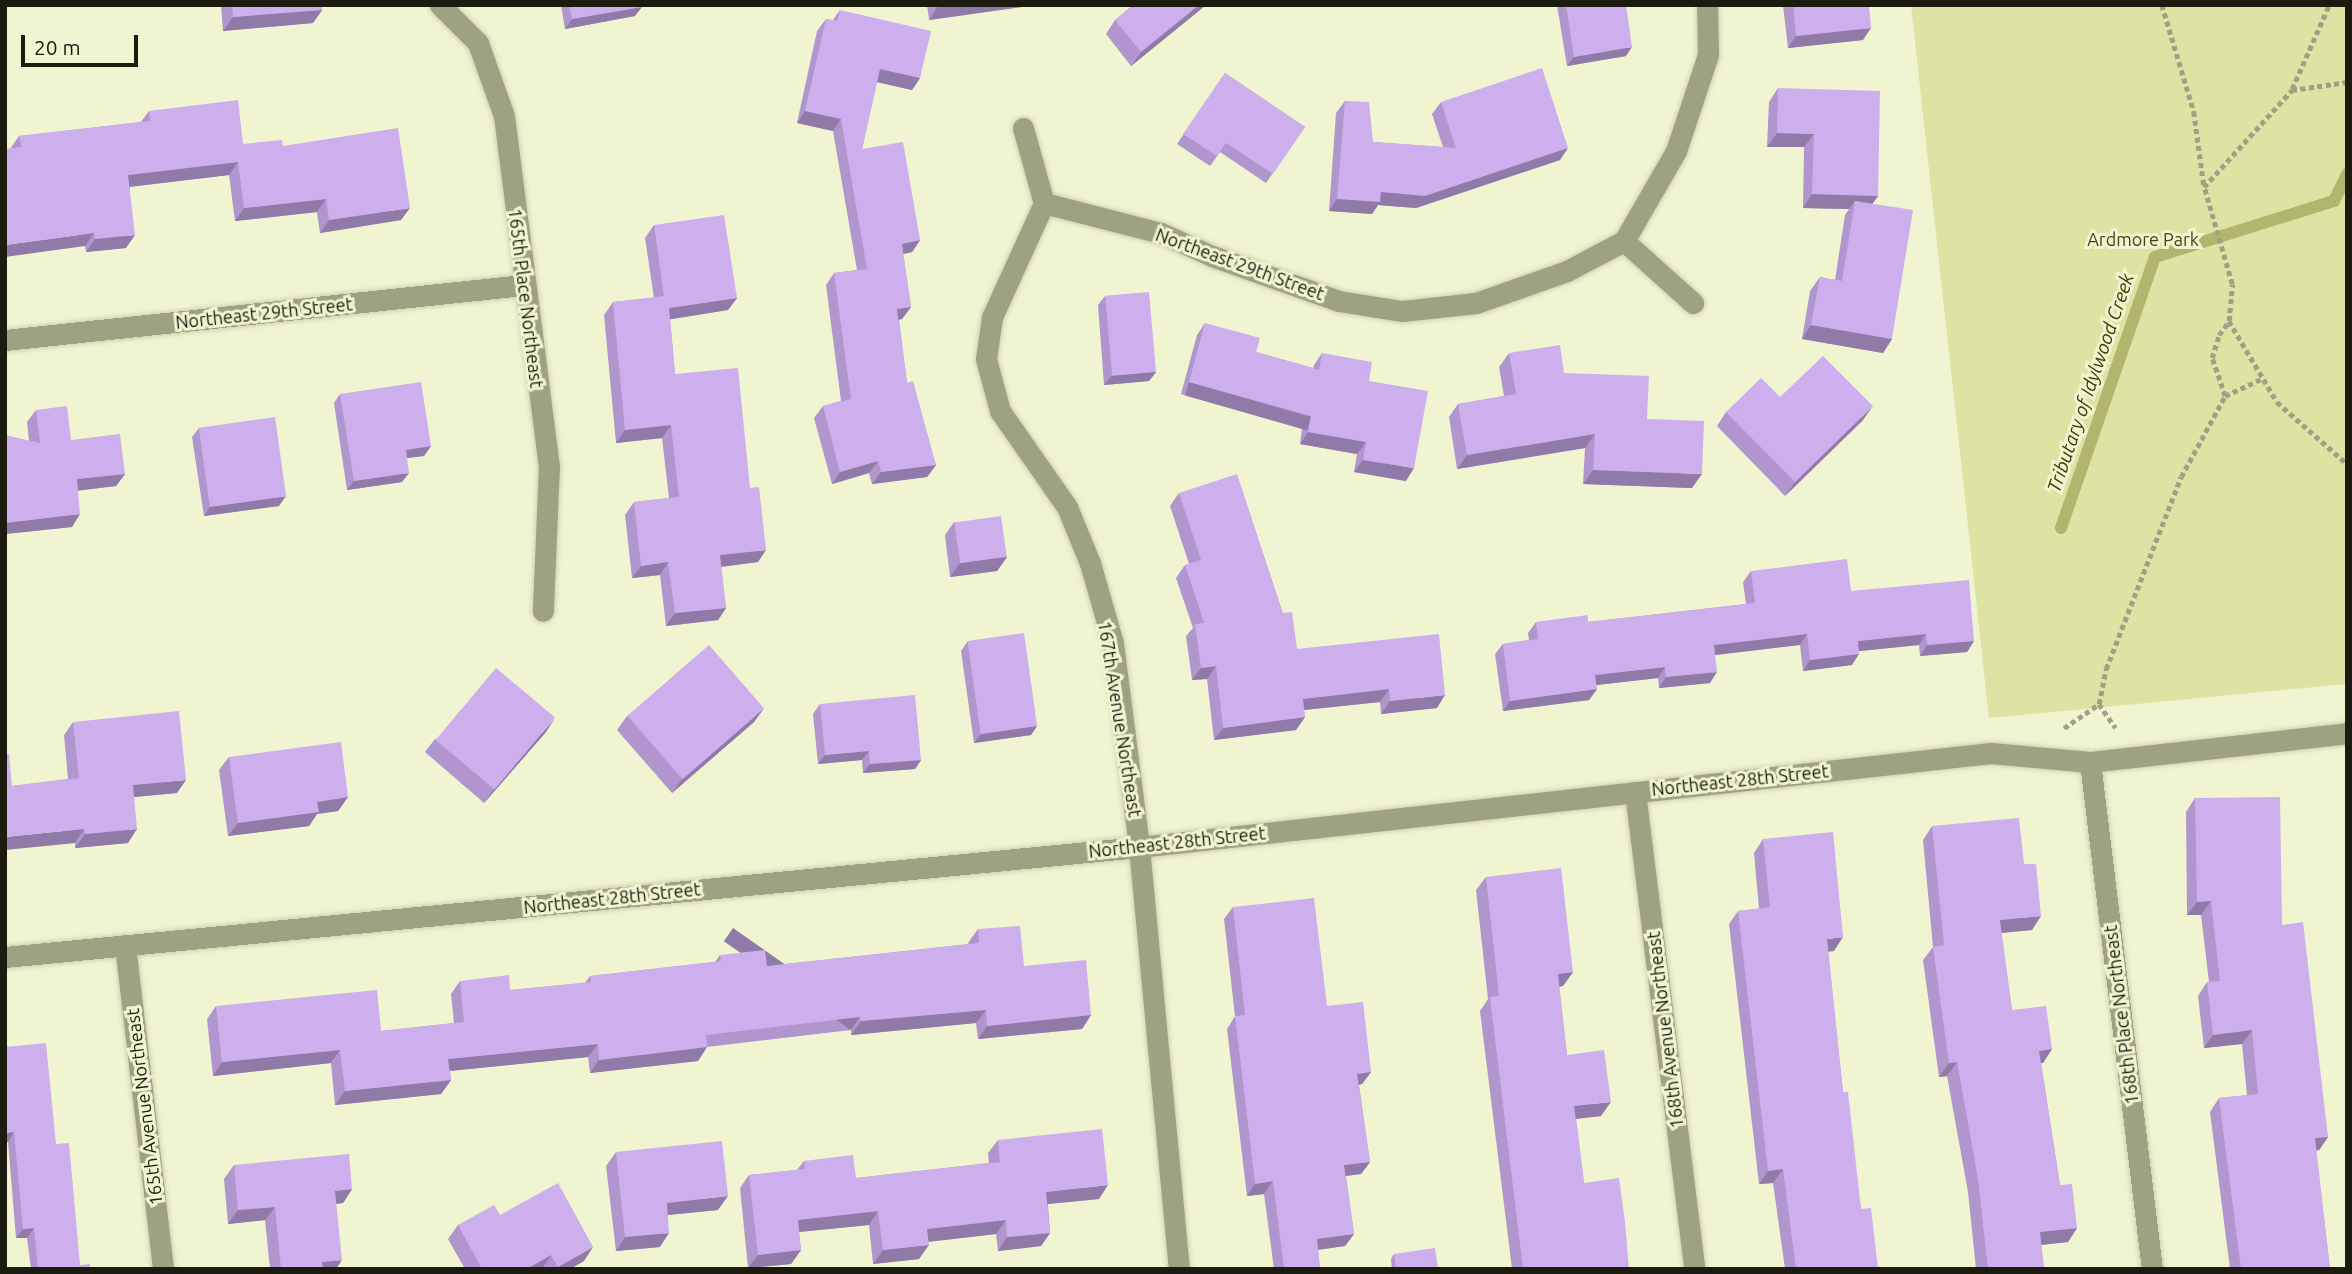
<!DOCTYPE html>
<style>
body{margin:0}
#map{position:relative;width:2352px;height:1274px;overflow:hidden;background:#f1f4d0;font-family:Ubuntu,sans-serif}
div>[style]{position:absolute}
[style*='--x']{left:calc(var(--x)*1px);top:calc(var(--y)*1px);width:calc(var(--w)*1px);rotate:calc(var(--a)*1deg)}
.green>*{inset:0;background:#dee2a2}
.stream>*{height:12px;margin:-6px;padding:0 6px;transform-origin:6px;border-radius:6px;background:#b1b56d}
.path>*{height:4.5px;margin-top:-2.25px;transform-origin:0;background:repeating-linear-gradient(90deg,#9fa186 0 5px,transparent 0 8.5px)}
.roads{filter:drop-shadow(0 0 2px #cfd1b1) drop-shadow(0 0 2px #cfd1b1)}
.street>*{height:21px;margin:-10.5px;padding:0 10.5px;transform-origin:10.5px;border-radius:10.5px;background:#9fa183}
.wall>*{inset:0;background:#b096cd}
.shaded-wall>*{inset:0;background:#907aa7;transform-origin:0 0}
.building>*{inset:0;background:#cdafee;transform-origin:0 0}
span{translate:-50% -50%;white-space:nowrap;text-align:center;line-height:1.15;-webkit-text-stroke:6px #f1f4d0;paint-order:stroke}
.park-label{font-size:18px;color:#45460f}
.street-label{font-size:18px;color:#1b1c0f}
.water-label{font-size:19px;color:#3a3c01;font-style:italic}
.frame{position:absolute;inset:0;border:7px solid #1b1c0f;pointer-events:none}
.scale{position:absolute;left:21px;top:35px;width:117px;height:32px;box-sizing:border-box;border:4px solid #1b1c0f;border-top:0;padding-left:9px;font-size:21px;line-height:24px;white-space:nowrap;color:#1b1c0f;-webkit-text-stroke:5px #f1f4d0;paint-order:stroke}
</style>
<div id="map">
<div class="green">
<div style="clip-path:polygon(1911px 5px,2347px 5px,2347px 684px,1989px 718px)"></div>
</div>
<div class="stream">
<div style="--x:2061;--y:528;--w:287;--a:-70.9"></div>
<div style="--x:2155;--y:257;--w:188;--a:-17.4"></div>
<div style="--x:2334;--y:201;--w:30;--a:-64"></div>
</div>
<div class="path">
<div style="--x:2162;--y:5;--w:112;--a:73.3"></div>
<div style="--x:2194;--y:112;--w:75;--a:82.3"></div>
<div style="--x:2292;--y:89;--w:92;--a:-66.2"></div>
<div style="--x:2229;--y:321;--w:94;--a:59.3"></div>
<div style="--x:2277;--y:402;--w:94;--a:41.5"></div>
<div style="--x:2225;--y:396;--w:40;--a:-25"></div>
<div style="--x:2099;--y:704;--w:36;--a:-79"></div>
<div style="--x:2106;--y:669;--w:206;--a:-68.7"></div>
<div style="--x:2181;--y:477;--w:92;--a:-61.5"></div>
<div style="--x:2225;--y:396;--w:40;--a:-108.9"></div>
<div style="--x:2212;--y:358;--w:24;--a:-73"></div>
<div style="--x:2219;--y:335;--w:17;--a:-54"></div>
<div style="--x:2229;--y:321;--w:37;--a:-85"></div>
<div style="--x:2232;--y:284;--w:101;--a:-106.1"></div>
<div style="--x:2204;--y:187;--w:131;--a:-47.8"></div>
<div style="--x:2292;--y:90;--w:56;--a:-8.3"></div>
<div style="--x:2064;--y:728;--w:42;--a:-34.4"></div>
<div style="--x:2099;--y:704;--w:29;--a:55"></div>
</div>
<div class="roads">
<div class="street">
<div style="--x:440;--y:5;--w:54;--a:45"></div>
<div style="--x:478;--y:43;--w:77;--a:70.4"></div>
<div style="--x:504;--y:116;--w:352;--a:82.7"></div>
<div style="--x:549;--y:465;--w:146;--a:92.4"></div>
<div style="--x:1023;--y:128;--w:78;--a:74.4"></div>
<div style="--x:1044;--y:203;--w:125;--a:114.5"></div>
<div style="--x:992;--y:317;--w:42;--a:98.1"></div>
<div style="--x:986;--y:359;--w:54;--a:74.9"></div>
<div style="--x:1000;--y:411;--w:117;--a:55.1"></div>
<div style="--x:1067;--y:507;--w:61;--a:67.7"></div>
<div style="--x:1090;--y:563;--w:83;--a:74"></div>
<div style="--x:1113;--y:643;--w:206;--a:82.7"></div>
<div style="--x:1139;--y:847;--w:424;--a:84.6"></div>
<div style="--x:1044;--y:203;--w:121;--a:14.4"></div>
<div style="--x:1161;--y:233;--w:56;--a:24.3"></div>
<div style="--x:1212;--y:256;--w:135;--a:19.5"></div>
<div style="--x:1339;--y:301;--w:64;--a:9"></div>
<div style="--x:1402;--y:311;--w:74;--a:-6.2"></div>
<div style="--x:1476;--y:303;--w:96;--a:-19.4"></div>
<div style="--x:1567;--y:271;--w:64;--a:-27.8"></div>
<div style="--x:1624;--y:241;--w:93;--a:41.9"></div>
<div style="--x:1624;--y:241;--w:104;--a:-60"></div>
<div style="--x:1676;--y:151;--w:101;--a:-71.6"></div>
<div style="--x:1708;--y:55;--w:50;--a:-91.1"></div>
<div style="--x:5;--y:340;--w:521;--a:-6.06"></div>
<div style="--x:2090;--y:762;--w:511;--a:83.03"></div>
<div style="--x:1635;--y:792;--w:481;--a:82.9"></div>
<div style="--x:125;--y:945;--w:326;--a:83.3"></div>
<div style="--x:5;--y:957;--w:1139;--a:-5.54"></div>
<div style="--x:1139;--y:847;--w:857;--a:-6.3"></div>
<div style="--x:1991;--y:753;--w:99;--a:5.2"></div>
<div style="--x:2090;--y:762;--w:259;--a:-6.4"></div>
</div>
</div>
<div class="wall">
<div style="clip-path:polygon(221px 5px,322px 5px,322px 10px,313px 23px,223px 31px)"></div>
<div style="clip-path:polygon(561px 5px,642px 5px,635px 16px,565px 29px)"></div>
<div style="clip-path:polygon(927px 5px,1036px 5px,929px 20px)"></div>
<div style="clip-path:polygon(1132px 5px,1206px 5px,1131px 66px,1106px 34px,1115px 20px,1132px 6px)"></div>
<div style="clip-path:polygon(1557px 5px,1626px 5px,1626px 56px,1567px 66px)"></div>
<div style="clip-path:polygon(1783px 5px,1869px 5px,1863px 40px,1788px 48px)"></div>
<div style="clip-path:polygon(840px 10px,920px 78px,912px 90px,877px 82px,862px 149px,920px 240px,912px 252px,903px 254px,911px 307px,902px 319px,899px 320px,907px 383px,936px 465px,927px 477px,872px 484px,869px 473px,832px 484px,814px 418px,823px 406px,841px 401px,826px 285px,834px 273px,857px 270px,833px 131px,797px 123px,817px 31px,826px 19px,833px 20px)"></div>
<div style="clip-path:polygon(1225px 73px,1305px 127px,1266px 183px,1220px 152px,1210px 166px,1177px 144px)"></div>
<div style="clip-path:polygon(1778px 88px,1878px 196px,1872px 204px,1892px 339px,1883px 353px,1802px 339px,1810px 291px,1820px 277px,1835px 280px,1845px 215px,1849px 209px,1803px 208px,1804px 147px,1767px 147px,1769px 102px)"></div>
<div style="clip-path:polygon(1345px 101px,1373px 142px,1443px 147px,1432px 114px,1441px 102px,1560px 160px,1416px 208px,1378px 205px,1372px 214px,1329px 211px,1336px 113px)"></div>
<div style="clip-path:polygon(149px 111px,243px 144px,283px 146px,401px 220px,320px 233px,317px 212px,235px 221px,229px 175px,130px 187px,126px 248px,86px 252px,85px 246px,10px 149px,19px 136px,141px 122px)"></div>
<div style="clip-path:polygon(654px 225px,737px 298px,728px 310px,670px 319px,675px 374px,758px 562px,721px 567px,726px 608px,718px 620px,666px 626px,660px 575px,632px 578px,625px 515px,634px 502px,669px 498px,662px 438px,616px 443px,604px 315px,613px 302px,654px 298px,645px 238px)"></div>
<div style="clip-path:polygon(1105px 296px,1156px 372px,1149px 381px,1104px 385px,1098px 305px)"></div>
<div style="clip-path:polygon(1205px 323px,1256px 352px,1313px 368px,1314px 365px,1322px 353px,1369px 381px,1406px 481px,1354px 472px,1357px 454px,1300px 444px,1302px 428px,1181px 394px,1197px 335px)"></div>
<div style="clip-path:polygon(1509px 353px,1564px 373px,1647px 419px,1692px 488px,1583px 484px,1585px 448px,1457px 469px,1449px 417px,1458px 404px,1504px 396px,1499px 367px)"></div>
<div style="clip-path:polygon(340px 394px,431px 446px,424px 456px,407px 458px,402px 482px,347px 490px,334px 403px)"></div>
<div style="clip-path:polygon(1780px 397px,1863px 420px,1785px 496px,1717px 426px,1726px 412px)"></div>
<div style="clip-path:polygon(36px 410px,71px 440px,125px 474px,116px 486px,78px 490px,72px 527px,5px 534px,5px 435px,29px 441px,27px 422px)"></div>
<div style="clip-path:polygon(199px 428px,279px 506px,204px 516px,192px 437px)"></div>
<div style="clip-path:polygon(1179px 493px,1283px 613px,1297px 649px,1437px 708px,1381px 714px,1380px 702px,1304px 710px,1305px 717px,1296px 730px,1214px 740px,1207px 679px,1192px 680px,1186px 636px,1193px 628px,1176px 578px,1185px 565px,1189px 564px,1170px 506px)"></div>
<div style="clip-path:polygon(954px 522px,1007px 557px,997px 571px,950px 577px,945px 535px)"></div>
<div style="clip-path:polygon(1751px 571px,1851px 591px,1974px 641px,1967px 652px,1920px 656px,1919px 645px,1859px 651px,1852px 665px,1803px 671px,1800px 645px,1715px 655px,1710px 683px,1659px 688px,1658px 678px,1596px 685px,1597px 689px,1589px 700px,1503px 711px,1495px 654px,1503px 644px,1529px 640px,1528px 633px,1536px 622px,1588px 622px,1746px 604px,1743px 582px)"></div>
<div style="clip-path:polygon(968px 641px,1037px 726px,1031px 735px,974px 743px,961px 651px)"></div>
<div style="clip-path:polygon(820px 704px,921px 760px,915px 769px,863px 773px,862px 760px,818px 764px,813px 714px)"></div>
<div style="clip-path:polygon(764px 708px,754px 722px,672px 793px,617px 730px,627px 716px)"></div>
<div style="clip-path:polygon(73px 722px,177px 793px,134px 797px,128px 843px,75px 848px,75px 843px,12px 786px,68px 779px,64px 735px)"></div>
<div style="clip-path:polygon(546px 732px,484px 803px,425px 752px,435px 739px)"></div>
<div style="clip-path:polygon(229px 757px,348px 797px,338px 811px,317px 814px,309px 826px,228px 836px,219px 770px)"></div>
<div style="clip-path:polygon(2195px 798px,2282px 925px,2328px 1137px,2319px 1150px,2316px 1151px,2330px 1269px,2230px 1269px,2210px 1112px,2219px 1098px,2247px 1095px,2242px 1044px,2204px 1048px,2198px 996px,2207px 982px,2209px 982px,2201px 915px,2187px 915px,2186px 812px)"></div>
<div style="clip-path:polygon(1932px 826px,2032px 930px,2001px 933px,2012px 1010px,2052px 1049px,2043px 1063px,2041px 1063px,2060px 1185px,2077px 1228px,2068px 1242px,2041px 1245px,2044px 1269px,1976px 1269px,1968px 1192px,1947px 1076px,1939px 1077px,1923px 960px,1933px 947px,1923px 840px)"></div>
<div style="clip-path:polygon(1763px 839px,1834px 951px,1828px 951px,1843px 1092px,1861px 1209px,1878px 1269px,1785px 1269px,1773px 1183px,1759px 1184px,1729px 924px,1738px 911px,1759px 909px,1754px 853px)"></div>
<div style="clip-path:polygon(1486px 877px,1573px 972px,1563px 986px,1559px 987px,1567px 1055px,1601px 1116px,1576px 1119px,1584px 1183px,1629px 1269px,1512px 1269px,1480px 1011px,1488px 999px,1476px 890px)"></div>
<div style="clip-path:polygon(1233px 907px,1327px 1006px,1371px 1072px,1362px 1084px,1359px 1085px,1370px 1162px,1361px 1174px,1346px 1176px,1354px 1234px,1345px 1246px,1318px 1250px,1320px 1269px,1274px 1269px,1264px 1194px,1247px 1196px,1227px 1029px,1235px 1016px,1224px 919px)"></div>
<div style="clip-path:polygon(978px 929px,1024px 966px,1091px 1015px,1082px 1029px,978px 1039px,976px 1023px,851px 1035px,851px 1030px,707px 1047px,698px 1061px,590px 1073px,588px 1057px,450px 1071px,451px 1080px,441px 1094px,335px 1105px,331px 1063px,213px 1076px,207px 1019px,216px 1006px,381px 1031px,454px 1023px,451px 994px,460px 981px,510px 990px,585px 983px,590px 976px,715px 962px,720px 955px,767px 966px,969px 944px,968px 943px)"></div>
<div style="clip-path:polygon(5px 1047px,56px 1144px,80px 1265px,90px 1269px,31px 1269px,27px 1238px,16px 1238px,8px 1142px)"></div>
<div style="clip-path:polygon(998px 1140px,1099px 1199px,1048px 1204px,1050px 1233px,1041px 1246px,998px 1251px,996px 1234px,928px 1242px,919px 1259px,873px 1264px,869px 1225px,799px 1232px,801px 1250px,791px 1264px,748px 1268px,740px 1188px,749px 1175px,797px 1170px,804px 1161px,856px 1178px,989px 1163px,988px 1153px)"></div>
<div style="clip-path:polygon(616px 1152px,718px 1210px,668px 1215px,660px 1247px,616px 1251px,606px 1166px)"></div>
<div style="clip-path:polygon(234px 1165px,352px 1189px,343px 1203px,336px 1204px,336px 1269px,270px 1269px,265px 1220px,228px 1224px,224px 1179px)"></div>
<div style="clip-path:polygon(500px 1215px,584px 1261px,570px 1269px,465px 1269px,448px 1239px,458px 1225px)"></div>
<div style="clip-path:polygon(1394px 1254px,1438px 1269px,1392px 1269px,1391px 1259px)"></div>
</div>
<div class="shaded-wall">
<div style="clip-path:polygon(947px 5px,1036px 5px,929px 20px,938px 6px)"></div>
<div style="clip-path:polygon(1199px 5px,1206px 5px,1131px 66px,1141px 52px)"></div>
<div style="clip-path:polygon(642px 7px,635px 16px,565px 29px,572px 19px)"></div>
<div style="clip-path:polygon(322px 10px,313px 23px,223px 31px,233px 17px)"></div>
<div style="clip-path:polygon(1871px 28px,1863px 40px,1788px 48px,1796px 36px)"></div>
<div style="clip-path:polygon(1632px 47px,1626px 56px,1567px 66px,1574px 57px)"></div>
<div style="clip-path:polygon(880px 69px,920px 78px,912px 90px,872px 81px)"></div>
<div style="clip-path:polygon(805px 111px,841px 119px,833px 131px,797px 123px)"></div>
<div style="clip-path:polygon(1777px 133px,1814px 134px,1804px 147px,1767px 147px)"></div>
<div style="clip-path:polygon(1568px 148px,1560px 160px,1416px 208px,1378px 205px,1372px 214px,1329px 211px,1337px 199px,1381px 192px)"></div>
<div style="clip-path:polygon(238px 162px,229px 175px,119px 188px,128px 175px)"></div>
<div style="clip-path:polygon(1812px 194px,1878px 196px,1868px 210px,1855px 201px,1849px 209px,1803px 208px)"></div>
<div style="clip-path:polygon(326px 199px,317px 212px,235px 221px,244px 208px)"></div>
<div style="clip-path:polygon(410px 208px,401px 220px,320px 233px,329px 220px)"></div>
<div style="clip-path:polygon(94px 233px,85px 246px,5px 257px,5px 245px)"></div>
<div style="clip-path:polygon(135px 235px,126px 248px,86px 252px,95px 239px)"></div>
<div style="clip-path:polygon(920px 240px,912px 252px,894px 256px,902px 244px)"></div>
<div style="clip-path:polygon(737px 298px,728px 310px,660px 321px,669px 308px)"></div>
<div style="clip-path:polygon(911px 307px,902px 319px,889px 321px,897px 309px)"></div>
<div style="clip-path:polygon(1811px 325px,1892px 339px,1883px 353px,1802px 339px)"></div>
<div style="clip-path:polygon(1156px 372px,1149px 381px,1104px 385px,1111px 376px)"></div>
<div style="left:1189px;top:382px;width:127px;height:14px;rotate:16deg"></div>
<div style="clip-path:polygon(1873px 406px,1863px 420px,1785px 496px,1795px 482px)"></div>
<div style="clip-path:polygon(671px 425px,662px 438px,616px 443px,625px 430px)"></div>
<div style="clip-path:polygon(1308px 432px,1366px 442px,1357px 454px,1300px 444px)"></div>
<div style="clip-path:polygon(1595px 434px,1585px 448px,1457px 469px,1467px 455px)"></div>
<div style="clip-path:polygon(431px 446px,424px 456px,399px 459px,406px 450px)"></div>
<div style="clip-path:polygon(1363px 460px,1414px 468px,1406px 481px,1354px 472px)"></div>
<div style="clip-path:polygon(878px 461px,869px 473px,832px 484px,840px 472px)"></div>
<div style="clip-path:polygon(936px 465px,927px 477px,872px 484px,881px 472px)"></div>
<div style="clip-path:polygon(1593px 470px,1702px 474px,1692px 488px,1583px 484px)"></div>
<div style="clip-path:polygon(409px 473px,402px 482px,347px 490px,354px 481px)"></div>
<div style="clip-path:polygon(125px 474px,116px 486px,68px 492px,77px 479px)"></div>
<div style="clip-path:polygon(286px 496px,279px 506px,204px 516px,210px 507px)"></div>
<div style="clip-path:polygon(80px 514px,72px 527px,5px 534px,5px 523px)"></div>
<div style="clip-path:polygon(766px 550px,758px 562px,711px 568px,720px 555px)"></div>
<div style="clip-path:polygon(1007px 557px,997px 571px,950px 577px,960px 563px)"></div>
<div style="clip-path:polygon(668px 562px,660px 575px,632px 578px,641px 566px)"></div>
<div style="clip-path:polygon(726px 608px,718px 620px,666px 626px,675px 613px)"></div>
<div style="clip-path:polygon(1807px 634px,1800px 645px,1707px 656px,1714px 645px)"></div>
<div style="clip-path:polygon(1926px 634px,1919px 645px,1850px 652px,1858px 641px)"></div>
<div style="clip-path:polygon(1974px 641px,1967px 652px,1920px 656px,1927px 645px)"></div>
<div style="clip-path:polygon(1859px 654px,1852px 665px,1803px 671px,1810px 660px)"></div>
<div style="clip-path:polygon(1216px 666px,1207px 679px,1192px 680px,1201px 668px)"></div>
<div style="clip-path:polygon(1665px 667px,1658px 678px,1588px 686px,1595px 675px)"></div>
<div style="clip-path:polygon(1717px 672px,1710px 683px,1659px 688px,1666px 677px)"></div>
<div style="clip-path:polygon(1389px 689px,1380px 702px,1294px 711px,1303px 699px)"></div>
<div style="clip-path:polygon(1597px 689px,1589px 700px,1503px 711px,1510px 701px)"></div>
<div style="clip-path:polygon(1445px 695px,1437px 708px,1381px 714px,1390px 701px)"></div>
<div style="clip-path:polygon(764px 708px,754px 722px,672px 793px,682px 779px)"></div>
<div style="clip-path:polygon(1305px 717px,1296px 730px,1214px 740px,1223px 728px)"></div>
<div style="clip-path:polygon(555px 718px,546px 732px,484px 803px,494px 789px)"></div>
<div style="clip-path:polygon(1037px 726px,1031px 735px,974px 743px,981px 734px)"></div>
<div style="clip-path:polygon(869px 751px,862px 760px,818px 764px,825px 755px)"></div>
<div style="clip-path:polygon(921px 760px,915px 769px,863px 773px,870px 764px)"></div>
<div style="clip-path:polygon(186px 780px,177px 793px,123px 798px,133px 785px)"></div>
<div style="clip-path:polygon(348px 797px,338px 811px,317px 814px,309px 826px,228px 836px,238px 823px,317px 802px)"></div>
<div style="clip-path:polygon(84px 829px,75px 843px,5px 850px,5px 837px)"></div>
<div style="clip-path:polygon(137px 829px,128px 843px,75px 848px,85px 834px)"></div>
<div style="clip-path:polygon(2211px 901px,2201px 915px,2187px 915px,2197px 902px)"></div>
<div style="clip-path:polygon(2041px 916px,2032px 930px,1990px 934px,2000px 920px)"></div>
<div style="clip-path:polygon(1843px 937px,1834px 951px,1818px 953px,1827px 939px)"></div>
<div style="clip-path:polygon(1573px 972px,1563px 986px,1548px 988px,1558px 974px)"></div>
<div style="clip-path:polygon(986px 1010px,976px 1023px,851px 1035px,861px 1021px)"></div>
<div style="clip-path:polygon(1091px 1015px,1082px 1029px,978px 1039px,987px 1026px)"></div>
<div style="left:860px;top:1017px;width:16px;height:155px;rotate:125deg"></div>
<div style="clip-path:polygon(2252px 1030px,2242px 1044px,2204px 1048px,2213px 1035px)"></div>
<div style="clip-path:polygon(598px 1044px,588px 1057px,439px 1072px,448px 1059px)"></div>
<div style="clip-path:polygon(707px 1047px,698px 1061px,590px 1073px,599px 1060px)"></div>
<div style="clip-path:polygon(2052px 1049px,2043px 1063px,2029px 1064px,2039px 1051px)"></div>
<div style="clip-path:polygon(340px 1050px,331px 1063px,213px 1076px,222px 1062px)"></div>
<div style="clip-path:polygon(1957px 1062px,1947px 1076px,1939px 1077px,1949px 1063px)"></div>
<div style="clip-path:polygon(1371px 1072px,1362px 1084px,1349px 1086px,1357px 1074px)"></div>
<div style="clip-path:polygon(451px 1080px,441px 1094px,335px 1105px,345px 1091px)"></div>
<div style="clip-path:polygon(1611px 1102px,1601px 1116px,1565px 1120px,1574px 1106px)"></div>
<div style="clip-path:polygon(14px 1132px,8px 1142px,5px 1142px,5px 1133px)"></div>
<div style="clip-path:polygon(2328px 1137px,2319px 1150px,2305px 1152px,2315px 1138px)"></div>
<div style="clip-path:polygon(1370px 1162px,1361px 1174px,1336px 1177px,1344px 1165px)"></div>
<div style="clip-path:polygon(1783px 1169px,1773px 1183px,1759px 1184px,1768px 1171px)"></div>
<div style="clip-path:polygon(1273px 1181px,1264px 1194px,1247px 1196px,1255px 1184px)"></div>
<div style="clip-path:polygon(1108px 1185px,1099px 1199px,1037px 1205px,1046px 1192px)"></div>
<div style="clip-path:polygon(352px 1189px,343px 1203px,325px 1205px,335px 1191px)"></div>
<div style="clip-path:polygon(728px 1196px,718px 1210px,657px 1216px,667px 1203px)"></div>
<div style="clip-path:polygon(275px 1207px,265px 1220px,228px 1224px,238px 1210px)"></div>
<div style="clip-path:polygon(878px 1211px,869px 1225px,788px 1233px,798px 1220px)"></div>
<div style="clip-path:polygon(1006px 1220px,996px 1234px,917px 1243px,927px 1229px)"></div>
<div style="clip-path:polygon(34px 1228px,27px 1238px,16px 1238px,23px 1229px)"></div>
<div style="clip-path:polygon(2077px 1228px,2068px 1242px,2030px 1246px,2040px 1232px)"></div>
<div style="clip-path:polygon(669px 1233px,660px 1247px,616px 1251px,625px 1237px)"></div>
<div style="clip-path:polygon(1050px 1233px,1041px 1246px,998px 1251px,1007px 1237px)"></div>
<div style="clip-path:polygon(1354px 1234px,1345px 1246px,1308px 1251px,1317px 1239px)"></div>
<div style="clip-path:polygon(929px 1245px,919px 1259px,873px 1264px,883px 1250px)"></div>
<div style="clip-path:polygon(593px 1247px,584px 1261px,570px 1269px,557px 1269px,558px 1267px)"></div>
<div style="clip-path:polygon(801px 1250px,791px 1264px,748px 1268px,758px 1255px)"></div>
<div style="clip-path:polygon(551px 1255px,542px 1269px,527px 1269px)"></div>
<div style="clip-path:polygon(342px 1260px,336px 1269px,317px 1269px,322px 1262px)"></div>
</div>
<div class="building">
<div style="clip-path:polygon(232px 5px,322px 5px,322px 10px,233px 17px)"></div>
<div style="clip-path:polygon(569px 5px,642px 5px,642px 7px,572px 19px)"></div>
<div style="clip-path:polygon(1134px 5px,1199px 5px,1141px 52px,1115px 20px)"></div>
<div style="clip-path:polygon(1566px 5px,1626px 5px,1632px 47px,1574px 57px)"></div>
<div style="clip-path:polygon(1793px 5px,1869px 5px,1871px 28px,1796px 36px)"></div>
<div style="clip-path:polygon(840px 10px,931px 31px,920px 78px,880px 69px,862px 149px,903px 142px,920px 240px,902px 244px,911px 307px,897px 309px,907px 383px,913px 381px,936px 465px,881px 472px,878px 461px,840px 472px,823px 406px,851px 399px,834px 273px,867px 269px,841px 119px,805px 111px,826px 19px,837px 21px)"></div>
<div style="clip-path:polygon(1542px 68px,1568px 148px,1425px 196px,1381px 192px,1380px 202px,1337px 199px,1345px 101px,1369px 102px,1373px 142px,1456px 148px,1441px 102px)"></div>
<div style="clip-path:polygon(1225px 73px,1305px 127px,1273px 174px,1226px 143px,1217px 156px,1183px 134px)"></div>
<div style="clip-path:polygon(1778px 88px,1880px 91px,1878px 196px,1812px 194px,1814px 134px,1777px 133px)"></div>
<div style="clip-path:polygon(238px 100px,243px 144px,282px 140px,283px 146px,398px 128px,410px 208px,329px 220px,326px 199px,244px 208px,238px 162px,128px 175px,135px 235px,95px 239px,94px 233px,5px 245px,5px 149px,21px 147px,19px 136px,150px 121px,149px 111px)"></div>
<div style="clip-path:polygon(1855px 201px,1913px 210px,1892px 339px,1811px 325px,1820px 277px,1842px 281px)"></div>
<div style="clip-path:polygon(724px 215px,737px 298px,669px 308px,675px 374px,738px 368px,750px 488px,759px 487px,766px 550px,720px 555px,726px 608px,675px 613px,668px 562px,641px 566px,634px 502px,679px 497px,671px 425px,625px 430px,613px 302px,664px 296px,654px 225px)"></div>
<div style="left:1149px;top:292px;width:80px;height:44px;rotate:85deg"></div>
<div style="clip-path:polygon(1205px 323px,1260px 338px,1256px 352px,1319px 370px,1322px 353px,1372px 362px,1369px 381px,1428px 391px,1414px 468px,1363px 460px,1366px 442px,1308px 432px,1311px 416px,1189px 382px)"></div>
<div style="clip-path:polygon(1560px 345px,1564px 373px,1649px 376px,1647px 419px,1704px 421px,1702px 474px,1593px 470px,1595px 434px,1467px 455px,1458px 404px,1516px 394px,1509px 353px)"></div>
<div style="clip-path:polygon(1823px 356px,1873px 406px,1795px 482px,1726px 412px,1761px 378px,1780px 397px)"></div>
<div style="clip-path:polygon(421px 382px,431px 446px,406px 450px,409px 473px,354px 481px,340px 394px)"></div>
<div style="clip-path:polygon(67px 406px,71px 440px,120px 434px,125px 474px,77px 479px,80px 514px,5px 523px,5px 435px,40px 443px,36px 410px)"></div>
<div style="left:275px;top:417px;width:80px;height:77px;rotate:82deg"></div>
<div style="clip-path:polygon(1237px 474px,1283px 613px,1292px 612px,1297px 649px,1439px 634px,1445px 695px,1390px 701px,1389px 689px,1303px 699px,1305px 717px,1223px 728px,1216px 666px,1201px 668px,1195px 624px,1204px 623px,1185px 565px,1201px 560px,1179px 493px)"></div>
<div style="left:1001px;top:516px;width:41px;height:47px;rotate:82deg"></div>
<div style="clip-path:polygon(1847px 559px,1851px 591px,1969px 580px,1974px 641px,1927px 645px,1926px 634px,1858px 641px,1859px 654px,1810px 660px,1807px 634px,1714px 645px,1717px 672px,1666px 677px,1665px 667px,1595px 675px,1597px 689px,1510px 701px,1503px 644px,1538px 639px,1536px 622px,1588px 615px,1588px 622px,1755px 603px,1751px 571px)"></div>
<div style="left:1024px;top:633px;width:94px;height:57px;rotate:82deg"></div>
<div style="left:709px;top:645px;width:84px;height:108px;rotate:49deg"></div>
<div style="left:496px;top:668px;width:77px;height:94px;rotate:40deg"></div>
<div style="clip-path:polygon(915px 695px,921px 760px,870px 764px,869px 751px,825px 755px,820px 704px)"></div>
<div style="clip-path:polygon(179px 711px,186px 780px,133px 785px,137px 829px,85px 834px,84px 829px,5px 837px,5px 754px,9px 754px,12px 786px,79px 778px,73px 722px)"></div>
<div style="clip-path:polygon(341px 742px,348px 797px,317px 802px,319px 812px,238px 823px,229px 757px)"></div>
<div style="clip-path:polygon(2280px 797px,2282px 925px,2303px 922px,2328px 1137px,2315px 1138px,2330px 1269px,2241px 1269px,2219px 1098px,2258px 1094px,2252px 1030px,2213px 1035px,2207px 982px,2220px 981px,2211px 901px,2197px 902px,2195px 798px)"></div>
<div style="clip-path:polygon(2019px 818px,2024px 864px,2036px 864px,2041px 916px,2000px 920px,2012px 1010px,2046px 1006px,2052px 1049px,2039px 1051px,2060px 1185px,2072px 1184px,2077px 1228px,2040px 1232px,2044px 1269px,1988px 1269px,1978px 1179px,1957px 1062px,1949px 1063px,1933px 947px,1944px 945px,1932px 826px)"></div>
<div style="clip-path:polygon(1833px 832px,1843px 937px,1827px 939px,1843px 1092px,1848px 1092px,1861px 1209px,1871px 1208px,1878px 1269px,1796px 1269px,1783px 1169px,1768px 1171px,1738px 911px,1770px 907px,1763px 839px)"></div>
<div style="clip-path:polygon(1561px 868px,1573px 972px,1558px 974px,1567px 1055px,1604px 1050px,1611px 1102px,1574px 1106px,1584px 1183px,1619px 1178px,1625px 1222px,1629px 1269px,1523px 1269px,1490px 997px,1499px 996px,1486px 877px)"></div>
<div style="clip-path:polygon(1314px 898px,1327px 1006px,1363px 1002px,1371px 1072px,1357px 1074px,1370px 1162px,1344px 1165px,1354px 1234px,1317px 1239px,1320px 1269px,1284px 1269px,1273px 1181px,1255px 1184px,1251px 1149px,1235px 1016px,1245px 1015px,1233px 907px)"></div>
<div style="clip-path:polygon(1020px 926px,1024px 966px,1086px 960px,1091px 1015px,987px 1026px,986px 1010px,861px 1021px,860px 1017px,706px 1035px,707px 1047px,599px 1060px,598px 1044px,448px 1059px,451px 1080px,345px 1091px,340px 1050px,222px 1062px,216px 1006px,377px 990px,381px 1031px,464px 1022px,460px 981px,509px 975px,510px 990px,591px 982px,590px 976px,721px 961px,720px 955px,765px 950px,767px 966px,979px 943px,978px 929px)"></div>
<div style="clip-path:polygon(46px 1043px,56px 1144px,69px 1143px,80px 1265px,90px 1264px,90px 1269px,38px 1269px,34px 1228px,23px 1229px,14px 1132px,5px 1133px,5px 1047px)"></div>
<div style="clip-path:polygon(1102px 1129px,1108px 1185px,1046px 1192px,1050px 1233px,1007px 1237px,1006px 1220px,927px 1229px,929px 1245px,883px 1250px,878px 1211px,798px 1220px,801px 1250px,758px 1255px,749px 1175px,805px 1169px,804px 1161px,853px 1155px,856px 1178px,1000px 1162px,998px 1140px)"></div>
<div style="clip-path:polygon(722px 1141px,728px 1196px,667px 1203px,669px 1233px,625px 1237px,616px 1152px)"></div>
<div style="clip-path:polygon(349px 1154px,352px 1189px,335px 1191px,342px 1260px,322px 1262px,323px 1269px,281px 1269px,275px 1207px,238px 1210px,234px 1165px)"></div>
<div style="clip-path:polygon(558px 1183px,593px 1247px,558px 1267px,551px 1255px,527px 1269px,482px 1269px,458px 1225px,494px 1205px,500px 1215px)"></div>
<div style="clip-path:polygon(1435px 1248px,1438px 1269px,1396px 1269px,1394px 1254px)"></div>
</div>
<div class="park-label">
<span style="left:2143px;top:239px">Ardmore Park</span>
</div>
<div class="street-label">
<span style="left:1240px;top:264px;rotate:20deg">Northeast 29th Street</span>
<span style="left:526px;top:298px;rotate:83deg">165th Place Northeast</span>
<span style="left:264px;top:313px;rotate:-6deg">Northeast 29th Street</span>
<span style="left:1120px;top:719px;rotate:81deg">167th Avenue Northeast</span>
<span style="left:1740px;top:780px;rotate:-6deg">Northeast 28th Street</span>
<span style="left:1177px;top:842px;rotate:-6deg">Northeast 28th Street</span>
<span style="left:612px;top:898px;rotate:-6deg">Northeast 28th Street</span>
<span style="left:2121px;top:1015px;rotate:-97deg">168th Place Northeast</span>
<span style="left:1665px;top:1030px;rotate:-97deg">168th Avenue Northeast</span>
<span style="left:144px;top:1107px;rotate:-97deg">165th Avenue Northeast</span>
</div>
<div class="water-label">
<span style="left:2091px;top:383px;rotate:-71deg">Tributary of Idylwood Creek</span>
</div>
<div class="frame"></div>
<div class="scale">20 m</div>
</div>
